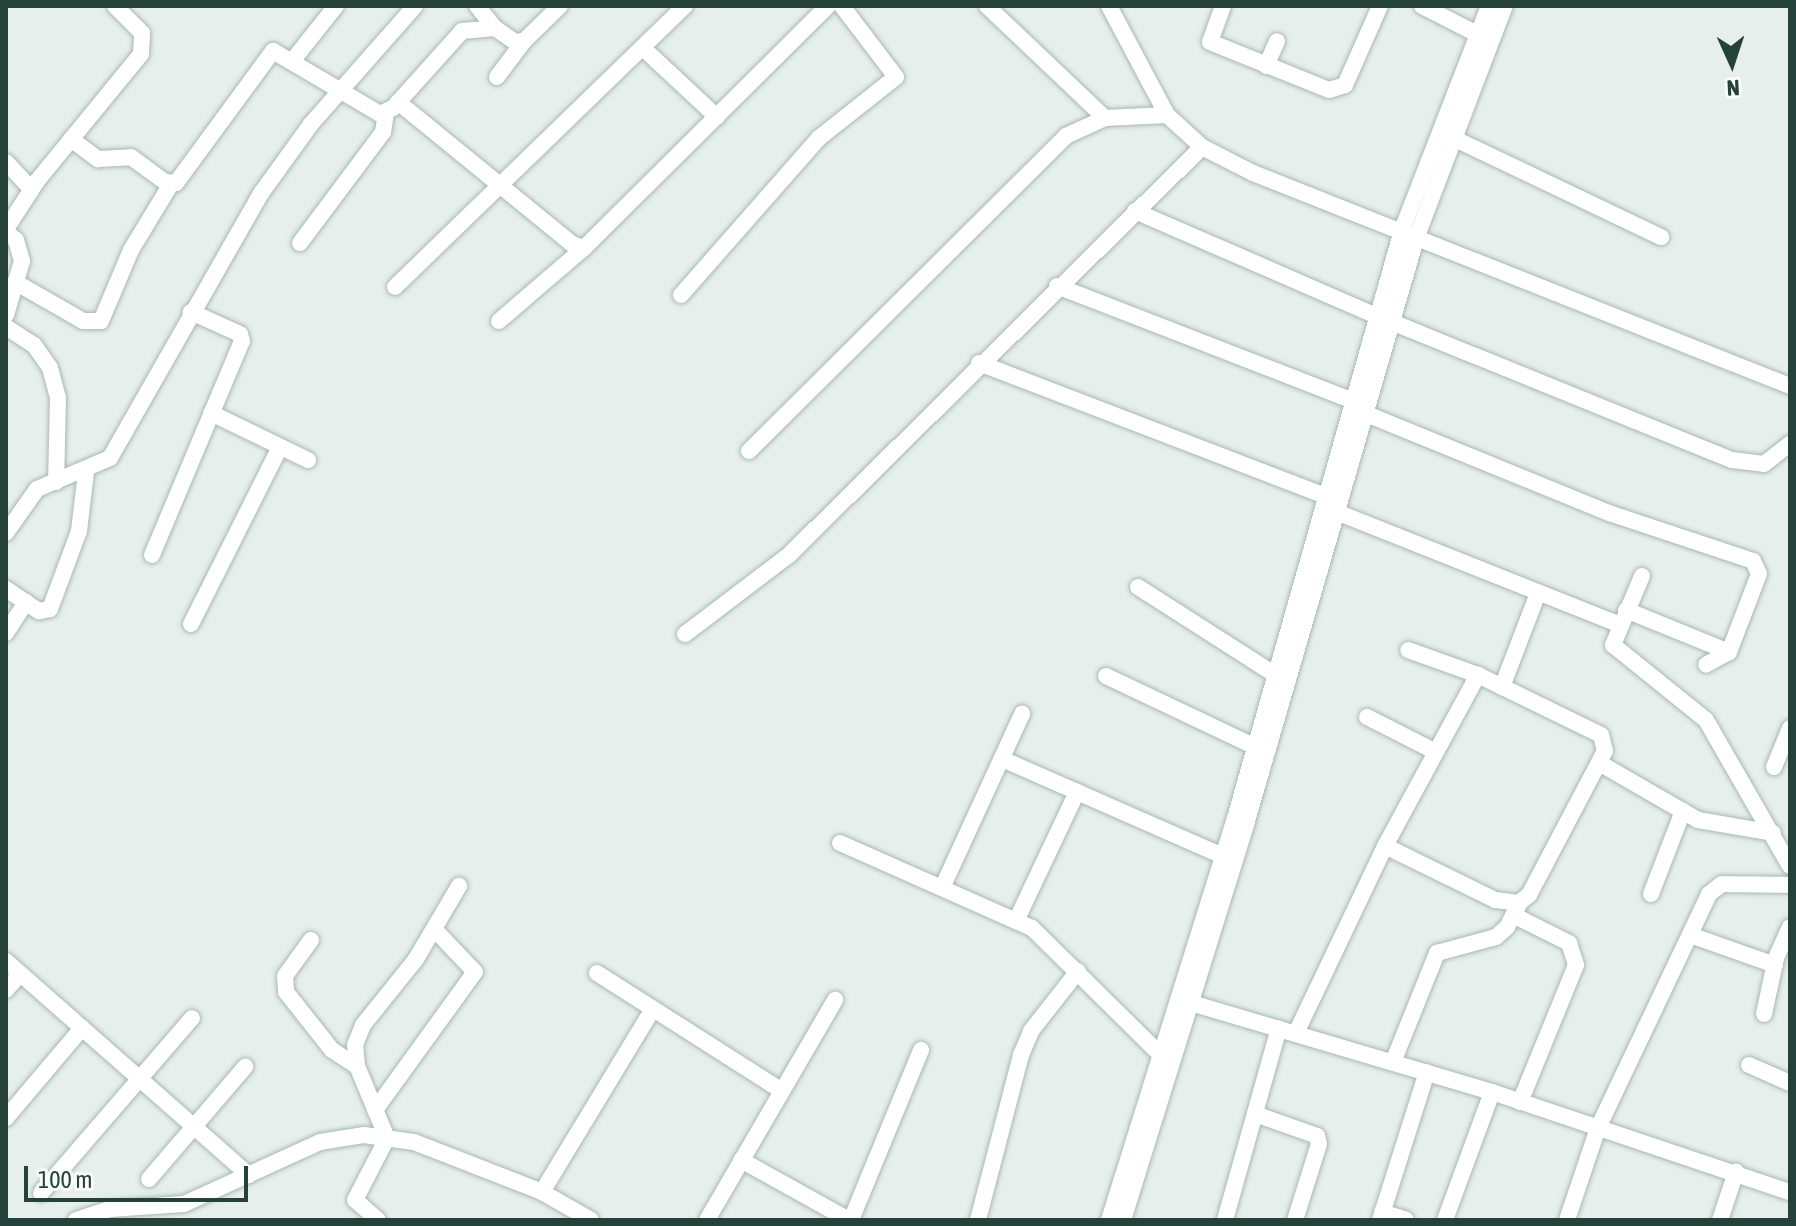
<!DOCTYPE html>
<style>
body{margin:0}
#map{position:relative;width:1796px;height:1226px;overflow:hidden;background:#e6efeb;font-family:"Asap Condensed",sans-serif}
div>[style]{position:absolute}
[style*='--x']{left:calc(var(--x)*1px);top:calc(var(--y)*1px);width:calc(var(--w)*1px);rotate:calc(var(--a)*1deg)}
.roads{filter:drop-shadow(0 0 2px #a8b8b2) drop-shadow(0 0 2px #a8b8b2)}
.minor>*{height:16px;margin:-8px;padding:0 8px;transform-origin:8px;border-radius:8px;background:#fff}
span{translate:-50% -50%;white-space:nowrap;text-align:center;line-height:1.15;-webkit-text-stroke:6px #f7fbf9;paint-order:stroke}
.frame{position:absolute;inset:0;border:8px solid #24423a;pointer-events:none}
.north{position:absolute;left:1692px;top:24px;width:80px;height:80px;-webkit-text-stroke:6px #f7fbf9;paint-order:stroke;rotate:177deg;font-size:22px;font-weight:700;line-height:32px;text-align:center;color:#24423a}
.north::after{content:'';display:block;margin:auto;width:28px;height:36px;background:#24423a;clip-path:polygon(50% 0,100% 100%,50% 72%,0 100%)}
.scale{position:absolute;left:24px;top:1166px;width:224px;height:36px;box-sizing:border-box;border:4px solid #24423a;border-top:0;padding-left:10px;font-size:24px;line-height:28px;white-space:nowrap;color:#24423a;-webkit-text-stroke:6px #f7fbf9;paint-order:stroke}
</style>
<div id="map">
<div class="roads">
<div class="minor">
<div style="--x:477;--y:6;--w:28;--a:51"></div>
<div style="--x:987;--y:6;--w:163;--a:43.5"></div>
<div style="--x:1109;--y:6;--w:123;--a:62"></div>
<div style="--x:1167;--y:115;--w:47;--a:42.4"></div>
<div style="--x:1202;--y:147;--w:57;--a:27"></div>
<div style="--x:1253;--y:173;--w:578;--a:21.64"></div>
<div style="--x:1223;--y:6;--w:38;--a:110"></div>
<div style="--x:1210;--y:42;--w:128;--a:22"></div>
<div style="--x:1329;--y:90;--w:17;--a:-17"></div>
<div style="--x:1345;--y:85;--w:86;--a:-66.1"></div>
<div style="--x:1422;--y:6;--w:71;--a:26.9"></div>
<div style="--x:643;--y:48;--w:101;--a:43"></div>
<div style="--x:293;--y:60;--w:69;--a:-51.5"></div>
<div style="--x:1266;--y:66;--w:27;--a:-66"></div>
<div style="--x:497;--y:77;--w:45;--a:-53.1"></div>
<div style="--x:398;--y:102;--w:225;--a:39.2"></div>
<div style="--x:572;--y:244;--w:13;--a:18"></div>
<div style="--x:584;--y:248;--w:344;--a:-44.8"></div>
<div style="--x:1451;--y:137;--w:233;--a:25.5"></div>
<div style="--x:71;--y:139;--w:34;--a:37"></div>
<div style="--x:98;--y:159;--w:33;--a:-3"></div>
<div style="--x:131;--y:157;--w:42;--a:36.3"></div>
<div style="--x:165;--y:182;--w:11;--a:5"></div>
<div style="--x:176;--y:183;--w:164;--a:-53.7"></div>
<div style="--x:273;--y:51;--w:124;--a:30.5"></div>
<div style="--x:380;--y:114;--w:14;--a:-25"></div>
<div style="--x:393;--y:108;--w:103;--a:-48.1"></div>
<div style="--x:462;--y:31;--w:33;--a:-5"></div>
<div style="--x:495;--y:28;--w:24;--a:35"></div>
<div style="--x:515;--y:42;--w:9;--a:-6"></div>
<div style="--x:524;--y:41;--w:50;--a:-44.2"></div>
<div style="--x:6;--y:162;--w:37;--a:47"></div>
<div style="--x:1135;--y:211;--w:264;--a:23.5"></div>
<div style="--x:1377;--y:316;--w:383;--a:22.1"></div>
<div style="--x:1732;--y:460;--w:32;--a:7"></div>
<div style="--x:1764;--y:464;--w:33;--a:-38"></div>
<div style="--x:6;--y:229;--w:57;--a:-57.1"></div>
<div style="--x:37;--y:181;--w:164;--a:-50.7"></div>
<div style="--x:141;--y:54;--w:21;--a:-87"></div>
<div style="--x:142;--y:33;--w:38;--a:-135"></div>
<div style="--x:6;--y:232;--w:13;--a:39"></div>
<div style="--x:16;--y:240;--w:22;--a:74"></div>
<div style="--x:22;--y:261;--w:56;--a:106.5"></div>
<div style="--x:300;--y:243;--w:139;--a:-53.2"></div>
<div style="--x:383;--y:132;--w:19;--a:-81"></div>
<div style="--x:15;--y:282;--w:78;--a:29.8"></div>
<div style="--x:83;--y:321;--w:18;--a:0"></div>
<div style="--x:101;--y:321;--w:77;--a:-67.1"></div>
<div style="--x:131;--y:250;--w:77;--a:-58.8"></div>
<div style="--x:1057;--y:286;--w:318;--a:21.2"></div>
<div style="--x:395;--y:287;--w:404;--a:-44.1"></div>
<div style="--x:681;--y:295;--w:209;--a:-48.7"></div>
<div style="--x:819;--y:138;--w:98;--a:-38.4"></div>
<div style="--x:896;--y:77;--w:89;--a:-127.3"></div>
<div style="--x:499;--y:321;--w:112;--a:-40.7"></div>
<div style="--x:6;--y:327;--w:33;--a:33"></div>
<div style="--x:34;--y:345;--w:28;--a:55"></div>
<div style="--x:50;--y:368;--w:30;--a:75"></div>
<div style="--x:58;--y:397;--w:85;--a:91.3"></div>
<div style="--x:979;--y:363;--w:371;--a:21"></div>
<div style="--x:1325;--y:496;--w:17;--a:59"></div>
<div style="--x:1334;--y:511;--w:306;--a:21.7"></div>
<div style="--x:211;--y:413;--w:108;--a:25.9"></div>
<div style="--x:1364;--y:413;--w:265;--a:22.2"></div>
<div style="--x:1609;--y:513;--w:152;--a:18.4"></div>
<div style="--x:1753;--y:561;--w:14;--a:65"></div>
<div style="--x:1759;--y:574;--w:84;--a:111"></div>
<div style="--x:1729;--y:652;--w:26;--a:151"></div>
<div style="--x:749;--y:451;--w:447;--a:-44.8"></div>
<div style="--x:1066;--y:136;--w:43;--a:-24.8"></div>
<div style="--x:1105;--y:118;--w:62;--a:-2.8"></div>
<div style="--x:6;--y:533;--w:54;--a:-54.8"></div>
<div style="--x:37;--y:489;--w:79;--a:-23"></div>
<div style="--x:110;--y:458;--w:306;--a:-60.3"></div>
<div style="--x:262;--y:192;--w:84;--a:-54.2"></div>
<div style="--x:311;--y:124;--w:157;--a:-48.6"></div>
<div style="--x:152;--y:555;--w:232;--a:-67.2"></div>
<div style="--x:242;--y:341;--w:7;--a:-106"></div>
<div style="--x:240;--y:334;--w:54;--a:-155.8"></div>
<div style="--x:1642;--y:576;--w:75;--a:112.8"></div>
<div style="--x:1613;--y:645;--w:119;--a:38.9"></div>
<div style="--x:1706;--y:720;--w:168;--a:60.1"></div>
<div style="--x:1138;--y:587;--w:161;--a:32.6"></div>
<div style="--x:6;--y:589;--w:40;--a:34"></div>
<div style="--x:39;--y:611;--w:11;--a:-10"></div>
<div style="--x:50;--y:609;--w:83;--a:-69.6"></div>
<div style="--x:79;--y:531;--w:59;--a:-83.2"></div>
<div style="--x:1626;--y:610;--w:111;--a:22.2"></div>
<div style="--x:191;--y:624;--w:198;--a:-63.3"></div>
<div style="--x:6;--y:633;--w:37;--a:-57"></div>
<div style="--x:685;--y:634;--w:131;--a:-37.2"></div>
<div style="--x:789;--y:555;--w:581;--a:-44.65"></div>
<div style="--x:1106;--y:676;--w:161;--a:25.4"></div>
<div style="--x:1502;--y:687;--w:101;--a:-69"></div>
<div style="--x:1367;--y:717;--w:77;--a:26.9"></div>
<div style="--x:1002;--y:759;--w:241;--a:23.7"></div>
<div style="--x:1601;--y:764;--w:112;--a:30"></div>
<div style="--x:1698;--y:820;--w:76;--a:9.8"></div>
<div style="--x:1774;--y:767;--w:42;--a:-67.7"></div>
<div style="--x:840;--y:843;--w:210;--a:23.9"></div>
<div style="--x:1032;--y:928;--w:181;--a:44.6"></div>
<div style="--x:1385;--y:846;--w:123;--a:26.1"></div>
<div style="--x:1495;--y:900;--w:24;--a:7"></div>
<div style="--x:1519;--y:903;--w:13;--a:-39"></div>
<div style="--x:1529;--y:895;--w:163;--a:-62.2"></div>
<div style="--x:1605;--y:751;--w:16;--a:-104"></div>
<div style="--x:1601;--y:735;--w:137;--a:-154"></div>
<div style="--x:1478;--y:675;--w:74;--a:-160.3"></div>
<div style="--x:942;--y:888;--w:192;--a:-65.3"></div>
<div style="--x:1651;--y:894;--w:89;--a:-68.9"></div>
<div style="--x:1513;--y:915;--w:63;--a:26.6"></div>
<div style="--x:1569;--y:943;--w:23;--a:72"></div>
<div style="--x:1576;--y:965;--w:148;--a:112.2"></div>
<div style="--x:1016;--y:921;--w:143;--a:-64.7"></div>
<div style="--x:1693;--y:936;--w:87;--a:19.5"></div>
<div style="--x:311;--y:940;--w:44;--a:125.8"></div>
<div style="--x:285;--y:976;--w:16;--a:86"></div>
<div style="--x:286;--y:992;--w:74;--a:51.6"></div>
<div style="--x:332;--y:1050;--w:30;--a:33"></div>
<div style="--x:6;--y:961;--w:324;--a:41.4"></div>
<div style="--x:597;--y:973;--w:218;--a:32.5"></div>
<div style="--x:6;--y:990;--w:21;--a:-49"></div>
<div style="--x:1181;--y:1000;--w:324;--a:16.5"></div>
<div style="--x:1492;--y:1092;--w:314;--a:18.6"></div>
<div style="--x:1764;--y:1014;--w:57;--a:-77.9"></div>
<div style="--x:1776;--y:958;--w:34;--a:-66"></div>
<div style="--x:1296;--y:1033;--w:207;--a:-64.5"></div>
<div style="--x:1385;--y:846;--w:195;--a:-61.5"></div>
<div style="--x:1393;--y:1062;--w:118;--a:-68"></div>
<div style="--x:1437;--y:953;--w:61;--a:-15.2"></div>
<div style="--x:1496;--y:937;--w:15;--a:-42"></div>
<div style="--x:1507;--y:927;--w:24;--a:-62"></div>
<div style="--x:1749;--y:1065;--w:45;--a:23.7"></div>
<div style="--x:375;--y:1110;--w:170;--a:-54.1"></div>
<div style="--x:475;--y:972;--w:59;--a:-133.6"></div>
<div style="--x:1255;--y:1114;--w:66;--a:19.5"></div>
<div style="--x:1317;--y:1136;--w:8;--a:76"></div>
<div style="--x:1319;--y:1144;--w:80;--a:107.5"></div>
<div style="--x:6;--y:1118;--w:118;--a:-49.8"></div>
<div style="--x:741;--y:1160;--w:124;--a:29.1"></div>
<div style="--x:149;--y:1179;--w:148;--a:-49.4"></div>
<div style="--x:41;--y:1193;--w:231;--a:-49.2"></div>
<div style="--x:1382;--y:1212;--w:25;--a:18"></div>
<div style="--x:76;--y:1220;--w:36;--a:-18"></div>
<div style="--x:110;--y:1209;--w:74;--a:-3.9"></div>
<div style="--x:184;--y:1204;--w:149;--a:-24.5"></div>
<div style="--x:320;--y:1142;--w:45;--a:-9"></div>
<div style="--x:364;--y:1135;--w:50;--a:8"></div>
<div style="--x:414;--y:1142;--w:137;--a:21.3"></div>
<div style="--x:378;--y:1220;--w:30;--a:-139"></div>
<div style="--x:355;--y:1200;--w:70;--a:-62.7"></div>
<div style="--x:387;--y:1138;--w:78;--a:-112.6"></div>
<div style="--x:357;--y:1066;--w:21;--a:-95"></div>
<div style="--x:355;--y:1045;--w:22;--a:-68"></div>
<div style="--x:363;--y:1025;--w:85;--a:-51.2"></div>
<div style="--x:416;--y:959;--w:85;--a:-59.5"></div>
<div style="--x:591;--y:1220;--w:56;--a:-150.3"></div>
<div style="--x:542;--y:1192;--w:214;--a:-58.8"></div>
<div style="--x:707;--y:1220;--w:255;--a:-59.8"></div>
<div style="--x:851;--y:1220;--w:184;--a:-67.6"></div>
<div style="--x:978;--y:1220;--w:171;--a:-75.4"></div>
<div style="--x:1021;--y:1055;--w:26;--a:-67"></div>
<div style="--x:1031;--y:1031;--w:76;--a:-51.9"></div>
<div style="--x:1109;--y:1220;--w:421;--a:-72.6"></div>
<div style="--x:1235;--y:818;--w:611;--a:-74.14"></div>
<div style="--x:1402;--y:230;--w:240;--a:-68.8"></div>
<div style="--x:1123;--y:1220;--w:418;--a:-72.7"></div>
<div style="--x:1247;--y:821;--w:609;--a:-73.8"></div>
<div style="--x:1417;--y:236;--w:246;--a:-69.1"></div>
<div style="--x:1225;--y:1220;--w:199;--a:-74.3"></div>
<div style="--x:1380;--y:1220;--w:155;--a:-72.4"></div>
<div style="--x:1445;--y:1220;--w:136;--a:-69.8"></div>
<div style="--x:1567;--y:1220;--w:97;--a:-71.4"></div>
<div style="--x:1598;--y:1128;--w:259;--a:-64.6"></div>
<div style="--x:1709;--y:894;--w:16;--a:-38"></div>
<div style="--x:1722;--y:884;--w:68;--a:0.8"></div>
<div style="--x:1720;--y:1220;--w:51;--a:-71.6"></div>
</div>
</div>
<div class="frame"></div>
<div class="north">N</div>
<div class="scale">100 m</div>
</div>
